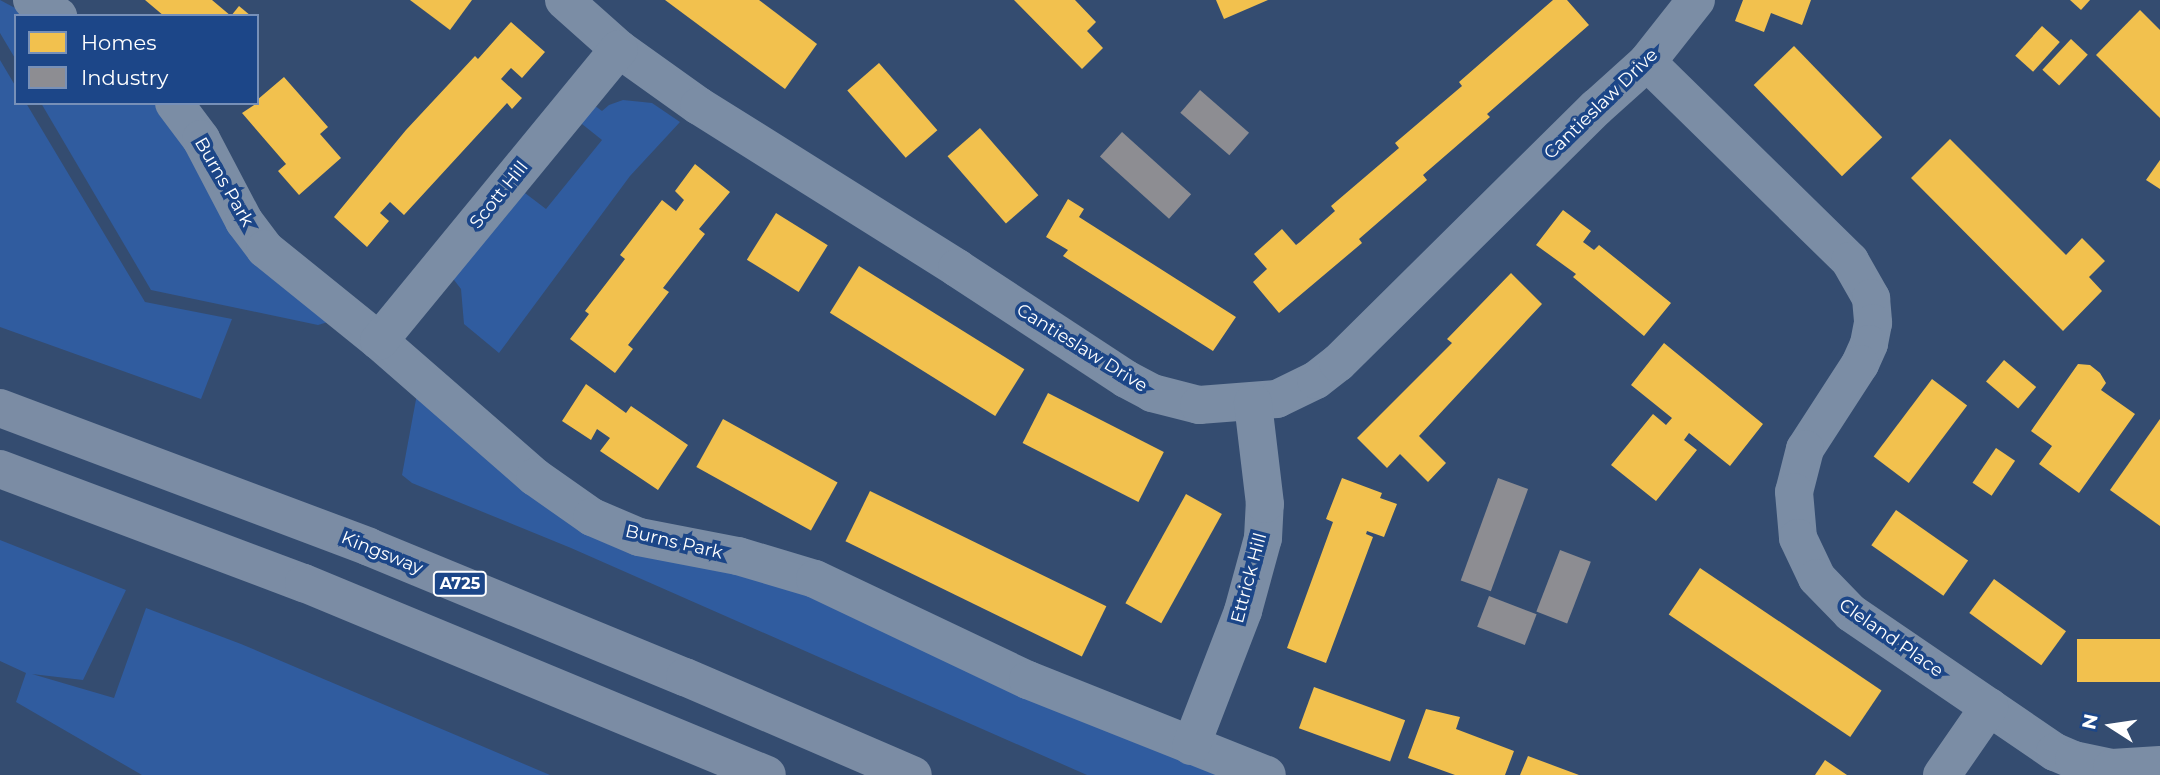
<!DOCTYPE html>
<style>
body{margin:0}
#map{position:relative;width:2160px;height:775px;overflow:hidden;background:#344c70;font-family:Montserrat,sans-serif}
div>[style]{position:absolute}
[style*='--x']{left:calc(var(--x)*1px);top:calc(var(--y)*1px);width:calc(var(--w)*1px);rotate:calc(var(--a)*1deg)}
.green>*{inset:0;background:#305c9f}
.homes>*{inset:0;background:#f2c14e;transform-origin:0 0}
.industry>*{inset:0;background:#8d8d92;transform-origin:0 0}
.minor>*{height:38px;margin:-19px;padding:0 19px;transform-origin:19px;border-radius:19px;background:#7b8da5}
.trunk>*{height:38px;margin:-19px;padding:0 19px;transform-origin:19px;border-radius:19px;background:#7b8ca4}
span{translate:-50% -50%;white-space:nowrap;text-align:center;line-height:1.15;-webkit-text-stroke:7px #1c4688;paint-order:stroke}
.shield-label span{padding:2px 5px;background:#1c4688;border:2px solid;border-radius:5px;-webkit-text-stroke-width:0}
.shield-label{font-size:16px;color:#fff;font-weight:700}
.street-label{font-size:18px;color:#fff}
.legend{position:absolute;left:14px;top:14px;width:245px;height:91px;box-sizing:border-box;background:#1c4688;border:2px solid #7790b8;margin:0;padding:9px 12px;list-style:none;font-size:21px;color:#fff}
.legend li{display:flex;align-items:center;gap:14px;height:35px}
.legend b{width:35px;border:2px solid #7790b8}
.north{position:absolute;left:2076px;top:691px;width:70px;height:70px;-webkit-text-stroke:5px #1c4688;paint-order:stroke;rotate:282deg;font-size:19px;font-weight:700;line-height:28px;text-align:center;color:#fff}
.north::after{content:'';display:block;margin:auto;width:24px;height:32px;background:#fff;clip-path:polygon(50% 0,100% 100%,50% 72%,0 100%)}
</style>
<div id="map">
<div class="green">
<div style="clip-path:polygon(0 0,30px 16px,16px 16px,16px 60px,0 33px)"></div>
<div style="clip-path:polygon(0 60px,16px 87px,16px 103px,26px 103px,145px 302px,232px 319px,201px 399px,0 327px)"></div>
<div style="clip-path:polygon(623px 100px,652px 103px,680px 122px,630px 176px,499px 353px,464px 324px,461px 289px,451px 276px,521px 190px,546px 209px,602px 140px,577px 120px,591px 103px,602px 111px,609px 105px)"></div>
<div style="clip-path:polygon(41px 103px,156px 103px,328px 322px,318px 325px,151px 290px)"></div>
<div style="clip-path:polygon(417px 394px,527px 487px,788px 586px,1224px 775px,1087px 775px,571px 548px,412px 483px,402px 475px)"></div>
<div style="clip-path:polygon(0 540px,126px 590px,83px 680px,32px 674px,114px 698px,146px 608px,241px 644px,550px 775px,142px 775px,16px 702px,26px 673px,0 661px)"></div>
</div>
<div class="homes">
<div style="clip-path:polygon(145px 0,212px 0,231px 16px,164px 16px)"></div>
<div style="clip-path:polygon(410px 0,472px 0,450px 30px)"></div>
<div style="clip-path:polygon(665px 0,759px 0,817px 44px,785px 89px)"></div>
<div style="clip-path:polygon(1014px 0,1075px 0,1096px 22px,1087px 31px,1103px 48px,1082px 69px)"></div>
<div style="clip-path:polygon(1216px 0,1268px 0,1224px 19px)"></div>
<div style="clip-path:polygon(1553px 0,1567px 0,1589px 25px,1487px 114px,1490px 117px,1423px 175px,1427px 180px,1359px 239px,1362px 243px,1279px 313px,1253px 282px,1267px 269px,1254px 254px,1282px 229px,1296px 245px,1300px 242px,1335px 211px,1331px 206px,1399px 148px,1395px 143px,1462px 86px,1459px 82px)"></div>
<div style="clip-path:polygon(1743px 0,1811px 0,1802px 25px,1771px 13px,1764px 32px,1735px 21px)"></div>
<div style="clip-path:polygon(2070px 0,2090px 0,2081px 10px)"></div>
<div style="clip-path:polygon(239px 6px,251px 16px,231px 16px)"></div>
<div style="clip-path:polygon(2140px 10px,2160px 30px,2160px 118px,2096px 55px)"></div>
<div style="clip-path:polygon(511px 22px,545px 52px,522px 78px,511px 68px,501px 79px,522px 98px,512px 109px,507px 103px,404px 215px,390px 202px,380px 213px,389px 221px,367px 247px,334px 217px,406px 130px,475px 56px,478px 59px)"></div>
<div style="left:2042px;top:26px;width:24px;height:40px;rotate:42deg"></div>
<div style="left:2071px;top:39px;width:23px;height:42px;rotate:43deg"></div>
<div style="left:1794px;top:46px;width:127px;height:56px;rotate:46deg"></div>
<div style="left:879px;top:63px;width:89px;height:42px;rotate:49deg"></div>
<div style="clip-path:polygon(284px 77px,328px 127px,320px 134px,341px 158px,299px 195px,278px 171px,286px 164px,242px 113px,257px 103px,257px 100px)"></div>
<div style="left:980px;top:128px;width:89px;height:43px;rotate:49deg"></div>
<div style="clip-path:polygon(1950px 139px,2066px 255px,2082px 238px,2105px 261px,2089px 277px,2102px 291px,2063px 331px,1911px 178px)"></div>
<div style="clip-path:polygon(2160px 160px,2160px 189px,2146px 180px)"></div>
<div style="clip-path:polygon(695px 164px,730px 192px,699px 229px,705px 234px,663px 288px,669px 292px,628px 345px,633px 349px,615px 373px,570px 339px,589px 314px,585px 311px,625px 259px,620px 255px,662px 200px,676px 211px,684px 200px,675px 191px)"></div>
<div style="clip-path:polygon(1068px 199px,1084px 209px,1079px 217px,1236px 317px,1213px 351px,1063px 256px,1068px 250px,1046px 237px)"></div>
<div style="clip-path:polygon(1563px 210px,1591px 231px,1583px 242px,1594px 250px,1599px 245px,1671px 303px,1644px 336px,1573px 277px,1576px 274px,1536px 245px)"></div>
<div style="left:776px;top:213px;width:61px;height:55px;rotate:32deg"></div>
<div style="left:859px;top:266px;width:195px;height:55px;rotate:32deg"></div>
<div style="clip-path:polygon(1511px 273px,1542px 304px,1419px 436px,1446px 463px,1428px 482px,1400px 454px,1387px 468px,1357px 438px,1452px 343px,1447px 339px)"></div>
<div style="clip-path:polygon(1664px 343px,1763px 424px,1730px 466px,1689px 433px,1684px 440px,1697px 450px,1656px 501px,1611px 465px,1653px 414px,1666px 425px,1672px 418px,1631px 385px)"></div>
<div style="left:2004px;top:360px;width:42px;height:28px;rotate:40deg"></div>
<div style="clip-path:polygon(2078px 364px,2090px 365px,2100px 373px,2106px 383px,2101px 390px,2135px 414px,2079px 493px,2039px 464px,2052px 446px,2031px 431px)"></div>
<div style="left:1932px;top:379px;width:44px;height:97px;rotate:37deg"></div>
<div style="clip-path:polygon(586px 384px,626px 413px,631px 406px,688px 445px,658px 490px,600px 451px,610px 438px,597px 429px,591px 440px,562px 421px)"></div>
<div style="left:1048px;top:393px;width:130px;height:56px;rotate:27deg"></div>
<div style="left:723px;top:419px;width:131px;height:55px;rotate:29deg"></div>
<div style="clip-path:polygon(2160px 419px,2160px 526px,2110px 490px)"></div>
<div style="left:1996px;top:448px;width:23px;height:42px;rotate:34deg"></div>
<div style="clip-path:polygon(1342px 478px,1382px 493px,1380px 498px,1397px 504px,1384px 537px,1367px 531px,1366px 534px,1373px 537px,1326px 663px,1287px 648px,1333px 522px,1326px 519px)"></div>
<div style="left:870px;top:491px;width:263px;height:56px;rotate:26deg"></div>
<div style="left:1186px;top:494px;width:41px;height:125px;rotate:29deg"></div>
<div style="left:1896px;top:510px;width:88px;height:43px;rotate:35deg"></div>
<div style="left:1700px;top:568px;width:219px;height:56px;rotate:34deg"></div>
<div style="left:1994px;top:579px;width:89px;height:42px;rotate:36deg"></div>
<div style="left:2160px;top:639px;width:43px;height:83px;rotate:90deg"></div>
<div style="left:1314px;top:687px;width:97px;height:44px;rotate:20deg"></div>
<div style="clip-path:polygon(1426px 709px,1460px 717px,1456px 729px,1514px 751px,1505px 775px,1455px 775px,1408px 758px)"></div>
<div style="clip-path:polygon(1528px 756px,1579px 775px,1520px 775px)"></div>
<div style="clip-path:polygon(1825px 760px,1847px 775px,1815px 775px)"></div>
</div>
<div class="industry">
<div style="left:1200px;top:90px;width:65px;height:30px;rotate:41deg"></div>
<div style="left:1122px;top:132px;width:93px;height:33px;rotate:42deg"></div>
<div style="left:1498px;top:478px;width:32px;height:109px;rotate:20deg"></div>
<div style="left:1560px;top:550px;width:33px;height:66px;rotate:21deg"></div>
<div style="left:1489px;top:596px;width:51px;height:33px;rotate:21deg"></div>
</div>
<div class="minor">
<div style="--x:32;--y:0;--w:31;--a:32"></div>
<div style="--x:564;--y:0;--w:74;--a:41.7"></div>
<div style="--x:619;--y:49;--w:98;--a:35.5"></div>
<div style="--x:699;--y:106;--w:305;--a:32.1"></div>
<div style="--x:957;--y:268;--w:202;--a:33.3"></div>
<div style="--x:1126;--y:379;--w:30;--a:28"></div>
<div style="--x:1152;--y:393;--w:49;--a:14.3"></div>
<div style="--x:1199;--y:405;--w:78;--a:-4.4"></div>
<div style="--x:1277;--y:399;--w:43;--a:-26"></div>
<div style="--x:1316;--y:380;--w:28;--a:-38"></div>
<div style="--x:1338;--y:363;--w:363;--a:-44.7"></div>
<div style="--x:1596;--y:108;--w:69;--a:-42"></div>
<div style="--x:1647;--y:62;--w:79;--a:-51.7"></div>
<div style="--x:1647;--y:62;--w:284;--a:44.4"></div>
<div style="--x:1850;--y:261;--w:43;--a:60.4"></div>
<div style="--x:1871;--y:298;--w:25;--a:85"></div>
<div style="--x:1873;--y:323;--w:21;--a:101"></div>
<div style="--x:1869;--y:344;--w:22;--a:114"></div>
<div style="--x:1860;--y:364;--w:101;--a:122.9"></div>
<div style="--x:1805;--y:449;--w:44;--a:104.3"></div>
<div style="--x:1794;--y:492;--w:46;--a:85"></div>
<div style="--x:1798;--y:538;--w:44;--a:64.6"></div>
<div style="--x:1817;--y:578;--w:49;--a:45.8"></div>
<div style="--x:1851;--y:613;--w:247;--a:34.3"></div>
<div style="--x:2055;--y:752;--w:21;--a:23"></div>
<div style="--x:2074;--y:760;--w:39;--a:12"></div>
<div style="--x:2112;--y:768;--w:48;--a:-3.6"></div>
<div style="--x:174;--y:103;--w:45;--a:53.1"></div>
<div style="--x:201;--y:139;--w:93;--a:62.3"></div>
<div style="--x:244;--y:221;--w:35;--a:53"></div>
<div style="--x:265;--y:249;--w:146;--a:38.9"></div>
<div style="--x:379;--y:341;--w:207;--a:41.1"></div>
<div style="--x:535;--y:477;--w:70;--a:35.1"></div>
<div style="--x:592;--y:517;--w:51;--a:23.1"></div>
<div style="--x:639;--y:537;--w:101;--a:10.9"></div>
<div style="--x:738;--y:556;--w:80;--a:16.6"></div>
<div style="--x:815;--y:579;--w:236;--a:25.4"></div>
<div style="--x:1028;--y:680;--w:257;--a:21.7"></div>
<div style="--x:379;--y:341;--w:378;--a:-50.6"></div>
<div style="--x:1191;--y:746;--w:145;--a:-68.9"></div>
<div style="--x:1243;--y:611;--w:76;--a:-74.7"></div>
<div style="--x:1263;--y:538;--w:34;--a:-87"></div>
<div style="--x:1265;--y:504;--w:102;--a:-96.8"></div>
<div style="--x:1942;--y:775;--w:83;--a:-55.3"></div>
</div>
<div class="trunk">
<div style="--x:0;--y:408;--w:394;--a:20.6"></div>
<div style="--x:369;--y:547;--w:342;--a:22.4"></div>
<div style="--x:685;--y:677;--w:248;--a:23.3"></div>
<div style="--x:0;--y:469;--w:325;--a:20.6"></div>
<div style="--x:304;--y:583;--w:501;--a:22.52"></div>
</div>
<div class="shield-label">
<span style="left:460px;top:584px">A725</span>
</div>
<div class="street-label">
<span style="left:1601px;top:104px;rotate:-44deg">Cantieslaw Drive</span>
<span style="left:224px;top:182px;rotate:60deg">Burns Park</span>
<span style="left:499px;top:195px;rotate:-51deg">Scott Hill</span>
<span style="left:1082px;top:348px;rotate:32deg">Cantieslaw Drive</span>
<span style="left:674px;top:542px;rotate:13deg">Burns Park</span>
<span style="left:382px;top:553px;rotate:22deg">Kingsway</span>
<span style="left:1249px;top:578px;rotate:-75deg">Ettrick Hill</span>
<span style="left:1891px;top:638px;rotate:35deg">Cleland Place</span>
</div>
<ul class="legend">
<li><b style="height:19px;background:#f2c14e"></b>Homes</li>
<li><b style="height:19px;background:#8d8d92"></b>Industry</li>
</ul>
<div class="north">N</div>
</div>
